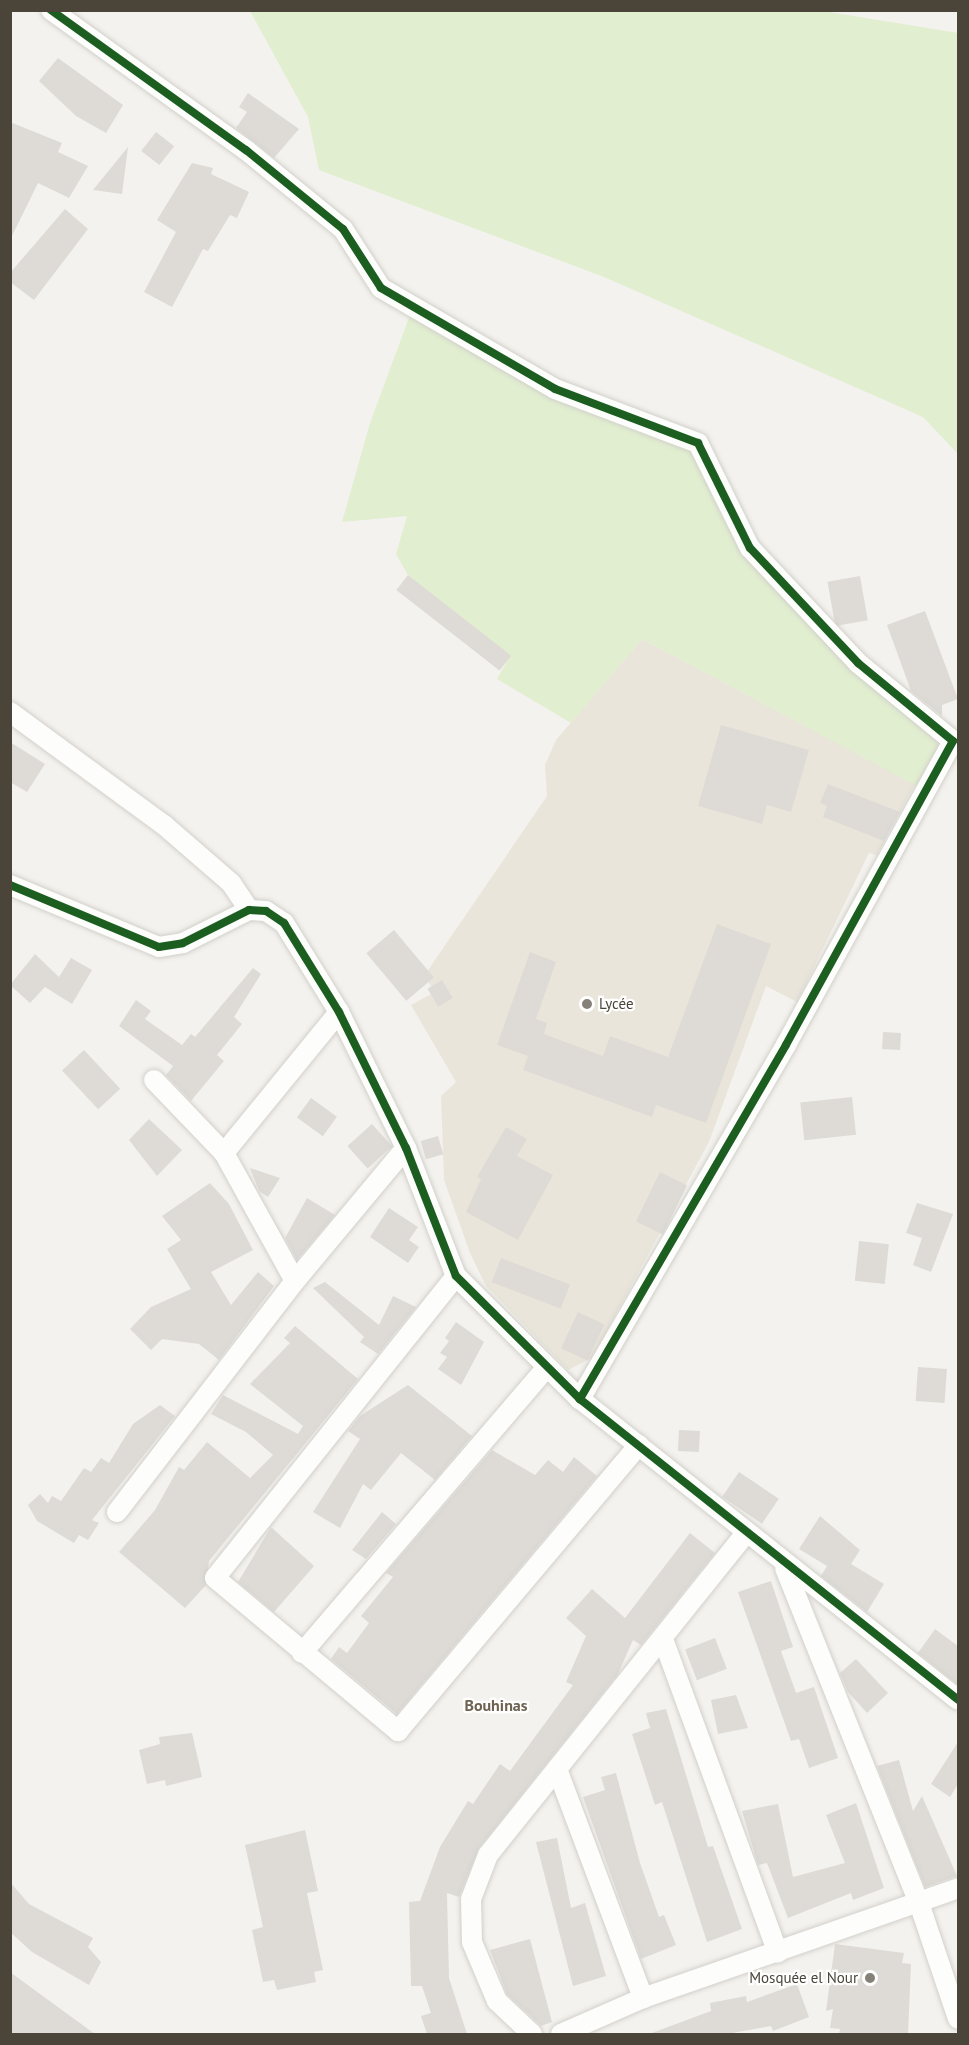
<!DOCTYPE html>
<meta charset="utf-8">
<style>
body{margin:0}
#map{position:relative;width:969px;height:2045px;overflow:hidden;background:#f4f2ee;font-family:"PT Sans",sans-serif}
div>[style]{position:absolute}
[style*='--x']{left:calc(var(--x)*1px);top:calc(var(--y)*1px);width:calc(var(--w)*1px);rotate:calc(var(--a)*1deg)}
.education>*{inset:0;background:#eae5da}
.green>*{inset:0;background:#e1eecf}
.building>*{inset:0;background:#dedbd6;transform-origin:0 0}
.roads{filter:drop-shadow(0 0 2px #d2d0cb) drop-shadow(0 0 2px #d2d0cb)}
.minor>*{height:20px;margin:-10px;padding:0 10px;transform-origin:10px;border-radius:10px;background:#fdfdfc}
.cycleway>*{height:8px;margin:-4px;padding:0 4px;transform-origin:4px;border-radius:4px;background:#1b5e20}
.dots>*{width:16px;height:16px;translate:-50% -50%;box-sizing:border-box;border:3px solid #fff;border-radius:50%}
span{translate:-50% -50%;white-space:nowrap;text-align:center;line-height:1.15;-webkit-text-stroke:4.5px #fff;paint-order:stroke}
.poi-label{font-size:15px;color:#4b4439}
.left{translate:0 -50%;text-align:left}
.right{translate:-100% -50%;text-align:right}
.neighbourhood-label{font-size:16px;color:#6e6250;font-weight:700}
.frame{position:absolute;inset:0;border:12px solid #4b4439;pointer-events:none}
</style>
<div id="map">
<div class="education">
<div style="clip-path:polygon(642px 639px,915px 784px,877px 855px,869px 853px,797px 1002px,766px 986px,709px 1142px,592px 1358px,568px 1370px,486px 1286px,470px 1253px,444px 1180px,441px 1096px,456px 1082px,411px 1005px,435px 992px,424px 976px,547px 796px,545px 765px,556px 740px)"></div>
</div>
<div class="green">
<div style="clip-path:polygon(823px 11px,958px 33px,958px 454px,923px 417px,604px 277px,319px 170px,308px 117px,250px 11px)"></div>
<div style="clip-path:polygon(413px 307px,555px 389px,698px 443px,751px 548px,953px 741px,926px 791px,642px 639px,571px 723px,497px 679px,510px 656px,408px 575px,396px 554px,407px 516px,342px 522px,370px 423px)"></div>
</div>
<div class="building">
<div style="clip-path:polygon(58px 58px,123px 105px,106px 133px,76px 116px,39px 81px)"></div>
<div style="clip-path:polygon(248px 93px,299px 129px,274px 158px,236px 128px,247px 112px,239px 107px)"></div>
<div style="clip-path:polygon(10px 122px,62px 143px,58px 152px,88px 166px,69px 198px,38px 183px,10px 240px)"></div>
<div style="left:156px;top:132px;width:23px;height:24px;rotate:38deg"></div>
<div style="clip-path:polygon(128px 147px,122px 194px,93px 190px)"></div>
<div style="clip-path:polygon(192px 163px,213px 168px,211px 174px,249px 192px,237px 218px,230px 215px,208px 251px,203px 249px,172px 307px,144px 292px,176px 232px,157px 220px)"></div>
<div style="clip-path:polygon(65px 209px,88px 229px,34px 300px,10px 282px,10px 273px)"></div>
<div style="left:408px;top:575px;width:131px;height:19px;rotate:38deg"></div>
<div style="left:860px;top:576px;width:45px;height:33px;rotate:80deg"></div>
<div style="clip-path:polygon(925px 611px,958px 699px,942px 705px,942px 716px,911px 691px,887px 625px)"></div>
<div style="clip-path:polygon(721px 725px,809px 750px,791px 812px,767px 805px,762px 824px,698px 806px)"></div>
<div style="clip-path:polygon(10px 742px,45px 764px,27px 792px,10px 782px)"></div>
<div style="clip-path:polygon(828px 784px,900px 812px,884px 841px,823px 817px,827px 806px,820px 803px)"></div>
<div style="clip-path:polygon(717px 924px,771px 944px,706px 1123px,656px 1105px,652px 1117px,523px 1070px,528px 1056px,497px 1045px,530px 952px,556px 962px,536px 1019px,547px 1023px,544px 1034px,603px 1056px,610px 1036px,668px 1057px)"></div>
<div style="left:394px;top:930px;width:62px;height:36px;rotate:50deg"></div>
<div style="clip-path:polygon(35px 954px,59px 977px,71px 958px,92px 970px,72px 1004px,45px 987px,30px 1003px,10px 985px)"></div>
<div style="clip-path:polygon(253px 968px,261px 974px,234px 1017px,242px 1024px,217px 1055px,224px 1061px,191px 1101px,166px 1075px,173px 1066px,119px 1026px,136px 1000px,151px 1011px,145px 1019px,182px 1045px,191px 1034px,195px 1037px)"></div>
<div style="left:442px;top:980px;width:21px;height:17px;rotate:59deg"></div>
<div style="left:883px;top:1032px;width:18px;height:17px;rotate:3deg"></div>
<div style="left:84px;top:1050px;width:53px;height:30px;rotate:47deg"></div>
<div style="left:852px;top:1097px;width:38px;height:52px;rotate:84deg"></div>
<div style="left:311px;top:1098px;width:32px;height:24px;rotate:36deg"></div>
<div style="clip-path:polygon(149px 1119px,182px 1150px,157px 1176px,129px 1140px)"></div>
<div style="left:372px;top:1124px;width:30px;height:33px;rotate:48deg"></div>
<div style="clip-path:polygon(506px 1127px,527px 1139px,517px 1156px,553px 1175px,518px 1240px,466px 1212px,481px 1179px,477px 1177px)"></div>
<div style="left:438px;top:1136px;width:19px;height:18px;rotate:74deg"></div>
<div style="clip-path:polygon(250px 1168px,280px 1178px,268px 1197px,259px 1191px)"></div>
<div style="left:660px;top:1172px;width:30px;height:55px;rotate:26deg"></div>
<div style="clip-path:polygon(210px 1183px,229px 1204px,253px 1250px,211px 1272px,231px 1305px,258px 1272px,274px 1286px,219px 1360px,199px 1344px,162px 1339px,151px 1350px,130px 1329px,151px 1307px,191px 1289px,167px 1249px,181px 1240px,162px 1216px)"></div>
<div style="clip-path:polygon(307px 1198px,335px 1215px,297px 1260px,285px 1238px)"></div>
<div style="clip-path:polygon(917px 1203px,953px 1214px,931px 1272px,913px 1265px,922px 1238px,906px 1233px)"></div>
<div style="clip-path:polygon(389px 1208px,418px 1227px,409px 1240px,419px 1247px,408px 1263px,370px 1237px)"></div>
<div style="left:859px;top:1241px;width:30px;height:40px;rotate:6deg"></div>
<div style="left:501px;top:1258px;width:74px;height:26px;rotate:21deg"></div>
<div style="clip-path:polygon(325px 1282px,379px 1325px,393px 1296px,416px 1307px,378px 1354px,360px 1342px,364px 1337px,313px 1288px)"></div>
<div style="left:578px;top:1312px;width:29px;height:40px;rotate:25deg"></div>
<div style="clip-path:polygon(456px 1322px,484px 1342px,461px 1385px,438px 1369px,447px 1357px,440px 1353px,449px 1341px,445px 1338px)"></div>
<div style="clip-path:polygon(295px 1326px,358px 1379px,209px 1561px,206px 1585px,185px 1608px,119px 1552px,155px 1510px,179px 1467px,184px 1470px,207px 1442px,250px 1478px,273px 1455px,246px 1432px,211px 1414px,223px 1395px,298px 1434px,303px 1426px,250px 1384px,290px 1343px,284px 1338px)"></div>
<div style="left:918px;top:1367px;width:29px;height:34px;rotate:4deg"></div>
<div style="clip-path:polygon(408px 1385px,472px 1436px,435px 1480px,401px 1453px,371px 1490px,363px 1484px,340px 1528px,313px 1512px,360px 1439px,348px 1431px,360px 1416px)"></div>
<div style="clip-path:polygon(160px 1405px,175px 1416px,92px 1520px,99px 1523px,88px 1540px,79px 1535px,74px 1543px,37px 1521px,28px 1505px,40px 1494px,48px 1503px,52px 1496px,61px 1501px,84px 1468px,91px 1472px,101px 1458px,109px 1463px,133px 1424px)"></div>
<div style="left:679px;top:1430px;width:21px;height:21px;rotate:3deg"></div>
<div style="clip-path:polygon(492px 1450px,535px 1475px,548px 1460px,563px 1472px,574px 1457px,597px 1476px,397px 1714px,331px 1659px,339px 1647px,347px 1653px,369px 1623px,361px 1616px,393px 1577px,386px 1573px)"></div>
<div style="left:739px;top:1472px;width:48px;height:30px;rotate:34deg"></div>
<div style="clip-path:polygon(382px 1512px,396px 1524px,366px 1559px,352px 1550px)"></div>
<div style="clip-path:polygon(820px 1516px,860px 1550px,851px 1564px,884px 1584px,867px 1612px,821px 1576px,827px 1566px,799px 1549px)"></div>
<div style="clip-path:polygon(271px 1527px,314px 1566px,274px 1612px,238px 1582px)"></div>
<div style="clip-path:polygon(690px 1533px,715px 1553px,641px 1645px,633px 1640px,618px 1674px,479px 1848px,459px 1897px,447px 1893px,449px 1978px,467px 2034px,427px 2034px,421px 2016px,431px 2013px,422px 1986px,411px 1986px,409px 1902px,420px 1901px,440px 1847px,468px 1801px,473px 1804px,500px 1764px,510px 1771px,573px 1685px,566px 1682px,586px 1636px,566px 1618px,592px 1589px,625px 1618px)"></div>
<div style="clip-path:polygon(771px 1581px,793px 1647px,781px 1651px,796px 1693px,814px 1687px,838px 1758px,809px 1768px,799px 1739px,791px 1741px,738px 1592px)"></div>
<div style="clip-path:polygon(935px 1629px,958px 1646px,958px 1685px,918px 1653px)"></div>
<div style="left:715px;top:1638px;width:33px;height:32px;rotate:69deg"></div>
<div style="clip-path:polygon(856px 1659px,888px 1693px,867px 1713px,848px 1692px,840px 1673px)"></div>
<div style="clip-path:polygon(736px 1695px,748px 1728px,718px 1734px,711px 1700px)"></div>
<div style="clip-path:polygon(666px 1709px,708px 1847px,713px 1846px,742px 1929px,707px 1942px,662px 1802px,655px 1805px,632px 1734px,650px 1728px,646px 1713px)"></div>
<div style="clip-path:polygon(192px 1733px,202px 1777px,166px 1786px,165px 1780px,147px 1784px,139px 1750px,160px 1744px,159px 1737px)"></div>
<div style="clip-path:polygon(958px 1742px,958px 1784px,950px 1797px,931px 1784px)"></div>
<div style="clip-path:polygon(899px 1760px,913px 1811px,922px 1796px,957px 1876px,925px 1887px,877px 1766px)"></div>
<div style="clip-path:polygon(616px 1773px,640px 1863px,659px 1917px,664px 1915px,676px 1945px,641px 1959px,583px 1797px,605px 1790px,601px 1777px)"></div>
<div style="clip-path:polygon(856px 1803px,884px 1888px,853px 1900px,851px 1893px,788px 1918px,767px 1863px,758px 1865px,742px 1811px,778px 1804px,793px 1877px,845px 1863px,826px 1815px)"></div>
<div style="clip-path:polygon(305px 1830px,318px 1891px,307px 1893px,323px 1970px,314px 1972px,316px 1982px,277px 1990px,274px 1980px,263px 1982px,252px 1930px,263px 1927px,245px 1845px)"></div>
<div style="clip-path:polygon(557px 1838px,571px 1908px,585px 1903px,606px 1976px,573px 1986px,536px 1842px)"></div>
<div style="clip-path:polygon(10px 1882px,29px 1904px,93px 1938px,88px 1947px,101px 1962px,89px 1985px,32px 1952px,10px 1932px)"></div>
<div style="clip-path:polygon(530px 1939px,552px 2022px,541px 2026px,507px 1994px,490px 1950px)"></div>
<div style="clip-path:polygon(835px 1944px,904px 1953px,902px 1963px,911px 1964px,908px 2034px,839px 2034px,840px 2029px,830px 2028px,833px 2009px,826px 2011px)"></div>
<div style="clip-path:polygon(10px 1972px,66px 2013px,95px 2034px,10px 2034px)"></div>
<div style="clip-path:polygon(797px 1984px,809px 2017px,773px 2031px,771px 2026px,727px 2034px,649px 2034px,711px 2011px,710px 2003px,746px 1996px,747px 2002px)"></div>
</div>
<div class="roads">
<div class="minor">
<div style="--x:51;--y:10;--w:240;--a:35.7"></div>
<div style="--x:246;--y:150;--w:125;--a:39.2"></div>
<div style="--x:343;--y:229;--w:70;--a:57.2"></div>
<div style="--x:381;--y:288;--w:201;--a:30.1"></div>
<div style="--x:555;--y:389;--w:153;--a:20.7"></div>
<div style="--x:698;--y:443;--w:117;--a:63.7"></div>
<div style="--x:750;--y:548;--w:158;--a:46.8"></div>
<div style="--x:858;--y:663;--w:123;--a:39.4"></div>
<div style="--x:953;--y:741;--w:347;--a:118.8"></div>
<div style="--x:786;--y:1045;--w:410;--a:120.2"></div>
<div style="--x:10;--y:712;--w:191;--a:36.3"></div>
<div style="--x:164;--y:825;--w:89;--a:40.9"></div>
<div style="--x:231;--y:883;--w:32;--a:56"></div>
<div style="--x:10;--y:885;--w:161;--a:22.6"></div>
<div style="--x:159;--y:947;--w:24;--a:-9"></div>
<div style="--x:183;--y:943;--w:74;--a:-26.6"></div>
<div style="--x:249;--y:910;--w:17;--a:3"></div>
<div style="--x:266;--y:911;--w:22;--a:34"></div>
<div style="--x:284;--y:923;--w:105;--a:58.3"></div>
<div style="--x:339;--y:1012;--w:152;--a:63.8"></div>
<div style="--x:406;--y:1148;--w:137;--a:68.7"></div>
<div style="--x:456;--y:1276;--w:175;--a:44.8"></div>
<div style="--x:580;--y:1399;--w:483;--a:38.5"></div>
<div style="--x:154;--y:1080;--w:101;--a:46.2"></div>
<div style="--x:224;--y:1153;--w:146;--a:61"></div>
<div style="--x:224;--y:1153;--w:182;--a:-50.8"></div>
<div style="--x:456;--y:1276;--w:386;--a:128.6"></div>
<div style="--x:215;--y:1578;--w:239;--a:39.9"></div>
<div style="--x:398;--y:1731;--w:374;--a:-49.9"></div>
<div style="--x:117;--y:1512;--w:292;--a:-52.4"></div>
<div style="--x:295;--y:1281;--w:173;--a:-50.2"></div>
<div style="--x:785;--y:1568;--w:361;--a:68.2"></div>
<div style="--x:919;--y:1903;--w:122;--a:71.4"></div>
<div style="--x:663;--y:1639;--w:334;--a:69.9"></div>
<div style="--x:302;--y:1653;--w:374;--a:-49.4"></div>
<div style="--x:557;--y:1769;--w:245;--a:69.4"></div>
<div style="--x:532;--y:2034;--w:48;--a:-136.7"></div>
<div style="--x:497;--y:2001;--w:64;--a:-113"></div>
<div style="--x:472;--y:1942;--w:43;--a:-91.3"></div>
<div style="--x:471;--y:1899;--w:47;--a:-68.9"></div>
<div style="--x:488;--y:1855;--w:411;--a:-51.3"></div>
<div style="--x:561;--y:2034;--w:90;--a:-23.7"></div>
<div style="--x:643;--y:1998;--w:334;--a:-19.2"></div>
</div>
</div>
<div class="cycleway">
<div style="--x:51;--y:10;--w:240;--a:35.7"></div>
<div style="--x:246;--y:150;--w:125;--a:39.2"></div>
<div style="--x:343;--y:229;--w:70;--a:57.2"></div>
<div style="--x:381;--y:288;--w:201;--a:30.1"></div>
<div style="--x:555;--y:389;--w:153;--a:20.7"></div>
<div style="--x:698;--y:443;--w:117;--a:63.7"></div>
<div style="--x:750;--y:548;--w:158;--a:46.8"></div>
<div style="--x:858;--y:663;--w:123;--a:39.4"></div>
<div style="--x:953;--y:741;--w:347;--a:118.8"></div>
<div style="--x:786;--y:1045;--w:410;--a:120.2"></div>
<div style="--x:10;--y:885;--w:161;--a:22.6"></div>
<div style="--x:159;--y:947;--w:24;--a:-9"></div>
<div style="--x:183;--y:943;--w:74;--a:-26.6"></div>
<div style="--x:249;--y:910;--w:17;--a:3"></div>
<div style="--x:266;--y:911;--w:22;--a:34"></div>
<div style="--x:284;--y:923;--w:105;--a:58.3"></div>
<div style="--x:339;--y:1012;--w:152;--a:63.8"></div>
<div style="--x:406;--y:1148;--w:137;--a:68.7"></div>
<div style="--x:456;--y:1276;--w:175;--a:44.8"></div>
<div style="--x:580;--y:1399;--w:483;--a:38.5"></div>
</div>
<div class="dots">
<div style="left:587px;top:1004px;background:#868178"></div>
<div style="left:870px;top:1978px;background:#868178"></div>
</div>
<div class="poi-label">
<span class="left" style="left:599px;top:1004px">Lycée</span>
<span class="right" style="left:858px;top:1978px">Mosquée el Nour</span>
</div>
<div class="neighbourhood-label">
<span style="left:496px;top:1705px">Bouhinas</span>
</div>
<div class="frame"></div>
</div>
